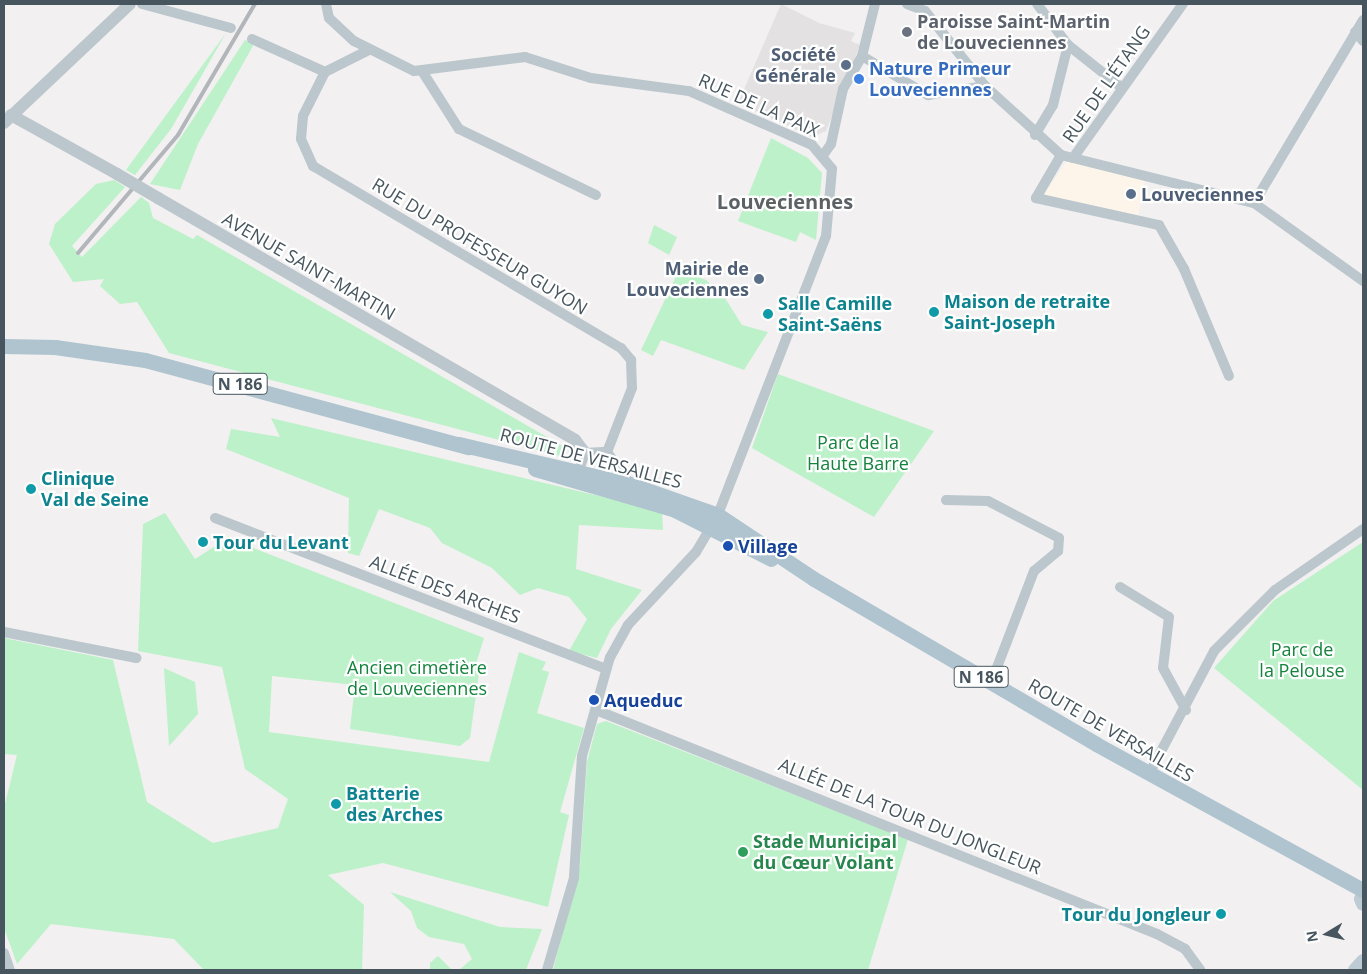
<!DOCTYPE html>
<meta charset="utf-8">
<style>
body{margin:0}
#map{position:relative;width:1367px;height:974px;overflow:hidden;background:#f2f0f0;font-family:"Open Sans",sans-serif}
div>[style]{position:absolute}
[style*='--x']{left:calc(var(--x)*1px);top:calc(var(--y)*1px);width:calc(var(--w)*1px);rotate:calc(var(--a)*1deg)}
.commercial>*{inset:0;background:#fdf5ea}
.education>*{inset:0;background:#e3e1e2}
.green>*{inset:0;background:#bdf1ca}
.minor>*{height:10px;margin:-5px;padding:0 5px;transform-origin:5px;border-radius:5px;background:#bbc7cd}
.tertiary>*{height:12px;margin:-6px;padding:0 6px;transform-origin:6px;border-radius:6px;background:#bbc7cd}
.secondary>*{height:14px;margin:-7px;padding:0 7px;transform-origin:7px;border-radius:7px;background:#bdcbd4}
.primary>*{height:15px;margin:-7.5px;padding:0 7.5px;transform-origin:7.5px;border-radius:7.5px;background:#afc4cf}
.rail>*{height:4px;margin:-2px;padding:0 2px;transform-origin:2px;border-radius:2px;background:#b2b6ba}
.tertiary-bridge>*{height:12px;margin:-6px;padding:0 6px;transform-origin:6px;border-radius:6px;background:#bbc7cd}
.dots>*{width:14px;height:14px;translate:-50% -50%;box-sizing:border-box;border:2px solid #fff;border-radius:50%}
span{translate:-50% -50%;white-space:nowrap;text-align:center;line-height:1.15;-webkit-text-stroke:4.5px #fff;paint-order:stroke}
.shield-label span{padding:1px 4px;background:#fff;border:1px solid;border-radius:4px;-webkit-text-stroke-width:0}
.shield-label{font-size:16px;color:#47565e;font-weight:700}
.worship-label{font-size:18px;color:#5b616d;font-weight:700}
.left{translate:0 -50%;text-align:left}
.service-label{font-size:18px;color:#4e5e75;font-weight:700}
.right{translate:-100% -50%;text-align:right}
.shop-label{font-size:18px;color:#366cbe;font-weight:700}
.street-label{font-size:18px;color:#47565e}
.culture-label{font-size:18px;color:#0d838f;font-weight:700}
.park-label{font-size:18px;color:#14833c}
.transit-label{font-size:18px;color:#164399;font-weight:700}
.leisure-label{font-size:18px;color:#27864d;font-weight:700}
.quarter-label{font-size:20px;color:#5c6165;font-weight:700}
.frame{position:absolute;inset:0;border:5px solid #47565e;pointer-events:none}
.north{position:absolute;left:1302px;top:909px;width:50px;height:50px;-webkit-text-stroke:4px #fff;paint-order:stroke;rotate:261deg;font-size:14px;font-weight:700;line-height:20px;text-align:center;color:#47565e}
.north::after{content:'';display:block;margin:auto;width:18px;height:22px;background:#47565e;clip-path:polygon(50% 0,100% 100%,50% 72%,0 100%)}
</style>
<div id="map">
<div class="commercial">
<div style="clip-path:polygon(1067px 161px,1145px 179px,1138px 216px,1046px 199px,1045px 193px)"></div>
</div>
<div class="education">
<div style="clip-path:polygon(781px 4px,819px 23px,855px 33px,851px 41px,860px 45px,826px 131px,812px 137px,738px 103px)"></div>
</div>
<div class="green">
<div style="clip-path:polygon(226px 33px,171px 129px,135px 175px,126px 170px)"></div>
<div style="clip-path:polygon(245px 40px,254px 44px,198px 144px,180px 190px,150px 184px)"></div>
<div style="clip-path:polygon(771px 138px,808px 158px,822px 173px,816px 240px,800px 232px,796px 242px,738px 221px)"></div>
<div style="clip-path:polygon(114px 180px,125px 187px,72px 246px,82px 257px,141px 197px,149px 203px,153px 218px,193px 239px,197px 235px,566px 448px,564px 457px,169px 353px,137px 302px,120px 304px,100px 286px,104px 279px,73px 282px,49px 244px,55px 224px,96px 184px)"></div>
<div style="clip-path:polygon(654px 225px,677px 237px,669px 255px,648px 243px)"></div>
<div style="clip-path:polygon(679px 270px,706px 280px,725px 298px,742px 325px,768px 332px,744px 370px,661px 340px,653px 356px,641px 350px)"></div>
<div style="clip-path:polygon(778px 374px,934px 431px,874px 517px,752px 448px)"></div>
<div style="clip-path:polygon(271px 418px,662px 511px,663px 530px,579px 525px,576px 569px,642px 590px,611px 629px,597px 658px,569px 651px,587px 619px,569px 597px,538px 588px,520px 595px,492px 568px,442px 543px,430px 528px,379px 509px,359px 556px,348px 553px,349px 498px,226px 449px,231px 429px,280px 437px)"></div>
<div style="clip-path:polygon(165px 513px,195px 559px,228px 538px,484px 638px,476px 664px,480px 665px,470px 738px,460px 746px,350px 729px,355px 685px,272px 676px,269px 732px,489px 762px,519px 652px,546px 662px,542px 670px,549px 672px,537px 713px,584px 728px,560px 812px,569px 815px,548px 907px,383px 863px,328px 875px,364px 905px,362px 970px,204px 970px,174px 939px,51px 924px,17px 964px,4px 928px,4px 808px,17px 755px,4px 754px,4px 638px,113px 660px,147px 802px,213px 843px,278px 828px,288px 799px,245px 769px,222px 667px,138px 651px,143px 524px)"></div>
<div style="clip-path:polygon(1363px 542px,1363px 790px,1214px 668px,1273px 601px)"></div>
<div style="clip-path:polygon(164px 668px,195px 682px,198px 714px,169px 746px)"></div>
<div style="clip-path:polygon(606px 721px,908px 839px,868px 970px,553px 970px,580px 866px,587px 762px,597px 724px)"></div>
<div style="clip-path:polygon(390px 892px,500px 927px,542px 929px,526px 970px,459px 970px,472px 959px,464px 944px,429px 937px,417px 928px,411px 911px)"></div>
<div style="clip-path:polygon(438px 956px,452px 970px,430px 970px,430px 963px)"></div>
</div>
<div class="minor">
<div style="--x:142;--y:4;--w:92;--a:15.1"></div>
<div style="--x:326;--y:4;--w:14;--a:78"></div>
<div style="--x:329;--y:18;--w:34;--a:43"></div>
<div style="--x:354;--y:41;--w:67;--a:26.6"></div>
<div style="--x:414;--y:71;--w:112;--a:-7.2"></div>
<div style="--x:525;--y:57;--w:69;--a:17.7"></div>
<div style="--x:591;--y:78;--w:99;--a:7.6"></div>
<div style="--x:689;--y:91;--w:134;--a:23.7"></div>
<div style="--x:812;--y:145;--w:31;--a:50"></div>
<div style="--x:832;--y:169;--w:67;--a:95.1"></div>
<div style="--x:826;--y:236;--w:299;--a:111.2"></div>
<div style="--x:718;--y:515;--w:43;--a:120.7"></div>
<div style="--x:696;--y:552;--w:100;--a:133"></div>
<div style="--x:628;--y:625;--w:37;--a:119"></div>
<div style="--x:610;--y:657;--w:103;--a:105.8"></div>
<div style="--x:582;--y:756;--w:122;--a:93.8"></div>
<div style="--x:574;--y:878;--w:96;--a:106.4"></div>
<div style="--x:907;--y:4;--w:19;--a:21"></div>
<div style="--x:925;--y:11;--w:96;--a:51.3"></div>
<div style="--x:985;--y:86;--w:103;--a:42.2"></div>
<div style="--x:1061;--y:155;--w:199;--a:14"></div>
<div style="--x:1254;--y:203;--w:134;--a:35.6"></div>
<div style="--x:1355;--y:32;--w:12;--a:48"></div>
<div style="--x:252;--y:39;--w:80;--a:24.3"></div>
<div style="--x:325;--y:72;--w:49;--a:-26.6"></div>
<div style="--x:1068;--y:45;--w:69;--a:38.5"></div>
<div style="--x:862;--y:56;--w:77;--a:30.6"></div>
<div style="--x:928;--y:95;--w:58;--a:-9"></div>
<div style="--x:422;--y:71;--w:69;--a:57.5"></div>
<div style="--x:459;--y:129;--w:152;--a:25.7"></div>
<div style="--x:325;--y:72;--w:49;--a:116.6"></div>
<div style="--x:303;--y:116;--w:23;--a:95"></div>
<div style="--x:301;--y:139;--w:30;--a:66"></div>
<div style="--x:313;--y:166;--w:358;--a:30.6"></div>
<div style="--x:621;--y:348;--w:16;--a:50"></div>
<div style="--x:631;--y:360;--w:28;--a:88"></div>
<div style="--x:632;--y:388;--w:69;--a:111.3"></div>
<div style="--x:1035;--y:135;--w:35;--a:-59"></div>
<div style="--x:1053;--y:105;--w:62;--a:-76"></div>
<div style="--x:1068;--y:45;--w:51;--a:-127.1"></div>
<div style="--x:824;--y:154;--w:12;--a:-55"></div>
<div style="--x:831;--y:144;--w:56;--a:-77.7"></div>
<div style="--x:843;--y:89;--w:38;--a:-60"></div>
<div style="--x:862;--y:56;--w:54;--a:-76"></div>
<div style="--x:1061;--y:155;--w:50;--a:120.2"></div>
<div style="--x:1036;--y:198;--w:126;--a:12.4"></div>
<div style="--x:1159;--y:225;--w:51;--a:60.4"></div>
<div style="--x:1184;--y:269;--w:116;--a:67.2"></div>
<div style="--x:1073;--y:158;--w:189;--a:-54.5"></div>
<div style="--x:1254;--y:203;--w:213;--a:-59.2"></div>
<div style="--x:579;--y:470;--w:18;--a:-71"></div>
<div style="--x:585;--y:453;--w:22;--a:-3"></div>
<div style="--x:607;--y:452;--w:39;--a:54"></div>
<div style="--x:946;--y:500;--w:42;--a:1.4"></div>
<div style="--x:988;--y:501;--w:80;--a:27.5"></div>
<div style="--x:1059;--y:538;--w:13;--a:94"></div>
<div style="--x:1058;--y:551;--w:31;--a:140"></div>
<div style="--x:1034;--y:571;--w:120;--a:111"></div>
<div style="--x:215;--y:518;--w:419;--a:21.1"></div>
<div style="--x:1120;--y:587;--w:57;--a:31.5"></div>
<div style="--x:1169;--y:617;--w:51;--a:96.7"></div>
<div style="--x:1163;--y:668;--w:48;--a:61.3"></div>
<div style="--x:4;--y:632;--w:135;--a:11.1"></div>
<div style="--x:596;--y:710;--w:604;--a:21.77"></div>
<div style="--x:1157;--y:934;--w:32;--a:28"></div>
<div style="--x:1185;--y:949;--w:26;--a:54"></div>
<div style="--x:1149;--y:774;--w:139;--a:-62.1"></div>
<div style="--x:1214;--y:651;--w:86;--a:-45"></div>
<div style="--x:1275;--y:590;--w:107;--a:-34.7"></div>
<div style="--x:4;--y:953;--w:18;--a:71"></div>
</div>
<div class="tertiary">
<div style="--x:11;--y:115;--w:121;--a:29.1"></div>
<div style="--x:4;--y:123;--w:173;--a:-43.4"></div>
<div style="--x:158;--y:198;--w:482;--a:30.1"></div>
<div style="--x:575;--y:440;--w:16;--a:52"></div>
</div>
<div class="secondary">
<div style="--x:1361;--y:899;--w:5;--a:68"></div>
<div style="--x:1355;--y:970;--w:12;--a:-48"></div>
</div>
<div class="primary">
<div style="--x:4;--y:346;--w:51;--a:1.1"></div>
<div style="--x:55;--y:347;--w:91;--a:8.2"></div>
<div style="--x:145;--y:360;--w:335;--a:15.1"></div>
<div style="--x:459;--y:444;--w:176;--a:13.2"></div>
<div style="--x:630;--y:484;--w:93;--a:19.4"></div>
<div style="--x:718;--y:515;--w:115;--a:33.7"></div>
<div style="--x:814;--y:579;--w:327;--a:30.3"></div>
<div style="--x:1096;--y:744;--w:304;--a:28.7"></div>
<div style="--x:535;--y:469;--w:144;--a:16.2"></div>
<div style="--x:673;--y:509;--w:110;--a:27"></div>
</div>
<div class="rail">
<div style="--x:78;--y:253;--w:155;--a:-49.7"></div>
<div style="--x:178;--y:135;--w:152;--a:-59.6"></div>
</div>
<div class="tertiary-bridge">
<div style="--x:117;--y:174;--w:48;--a:30.3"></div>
</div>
<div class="dots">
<div style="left:907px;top:32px;background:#6b7280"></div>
<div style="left:846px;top:65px;background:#5c6f8a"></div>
<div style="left:859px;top:79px;background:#3f7fe0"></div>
<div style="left:1131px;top:194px;background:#5c6f8a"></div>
<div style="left:759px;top:279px;background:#5c6f8a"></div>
<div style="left:934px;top:312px;background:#0f9aa8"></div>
<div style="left:768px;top:314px;background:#0f9aa8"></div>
<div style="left:31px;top:489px;background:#0f9aa8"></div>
<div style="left:203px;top:542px;background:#0f9aa8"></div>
<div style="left:728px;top:546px;background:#1a4fb4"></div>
<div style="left:594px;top:700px;background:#1a4fb4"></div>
<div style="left:336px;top:804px;background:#0f9aa8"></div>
<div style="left:743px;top:852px;background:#2e9e5b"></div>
<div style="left:1221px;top:914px;background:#0f9aa8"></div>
</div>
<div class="shield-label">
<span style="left:240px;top:384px">N 186</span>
<span style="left:981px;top:677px">N 186</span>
</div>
<div class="worship-label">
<span class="left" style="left:917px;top:32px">Paroisse Saint-Martin<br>de Louveciennes</span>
</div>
<div class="service-label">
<span class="right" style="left:836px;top:65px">Société<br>Générale</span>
<span class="left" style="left:1141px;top:194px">Louveciennes</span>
<span class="right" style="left:749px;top:279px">Mairie de<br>Louveciennes</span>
</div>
<div class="shop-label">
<span class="left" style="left:869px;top:79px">Nature Primeur<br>Louveciennes</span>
</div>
<div class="street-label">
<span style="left:1106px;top:84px;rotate:-55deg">RUE DE L'ÉTANG</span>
<span style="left:759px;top:105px;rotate:24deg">RUE DE LA PAIX</span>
<span style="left:480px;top:246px;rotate:31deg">RUE DU PROFESSEUR GUYON</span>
<span style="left:309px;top:266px;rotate:30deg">AVENUE SAINT-MARTIN</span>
<span style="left:591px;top:458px;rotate:15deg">ROUTE DE VERSAILLES</span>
<span style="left:445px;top:589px;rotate:21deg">ALLÉE DES ARCHES</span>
<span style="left:1111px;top:730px;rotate:30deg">ROUTE DE VERSAILLES</span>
<span style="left:910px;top:816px;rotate:22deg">ALLÉE DE LA TOUR DU JONGLEUR</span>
</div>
<div class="culture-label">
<span class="left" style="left:944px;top:312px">Maison de retraite<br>Saint-Joseph</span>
<span class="left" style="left:778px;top:314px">Salle Camille<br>Saint-Saëns</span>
<span class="left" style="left:41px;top:489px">Clinique<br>Val de Seine</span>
<span class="left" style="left:213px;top:542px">Tour du Levant</span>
<span class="left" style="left:346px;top:804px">Batterie<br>des Arches</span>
<span class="right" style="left:1211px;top:914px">Tour du Jongleur</span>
</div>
<div class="park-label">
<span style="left:858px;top:453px">Parc de la<br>Haute Barre</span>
<span style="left:1302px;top:660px">Parc de<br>la Pelouse</span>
<span style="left:417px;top:678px">Ancien cimetière<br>de Louveciennes</span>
</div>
<div class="transit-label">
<span class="left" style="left:738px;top:546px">Village</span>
<span class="left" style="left:604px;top:700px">Aqueduc</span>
</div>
<div class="leisure-label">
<span class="left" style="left:753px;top:852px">Stade Municipal<br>du Cœur Volant</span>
</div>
<div class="quarter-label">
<span style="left:785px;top:201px">Louveciennes</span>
</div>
<div class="frame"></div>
<div class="north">N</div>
</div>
